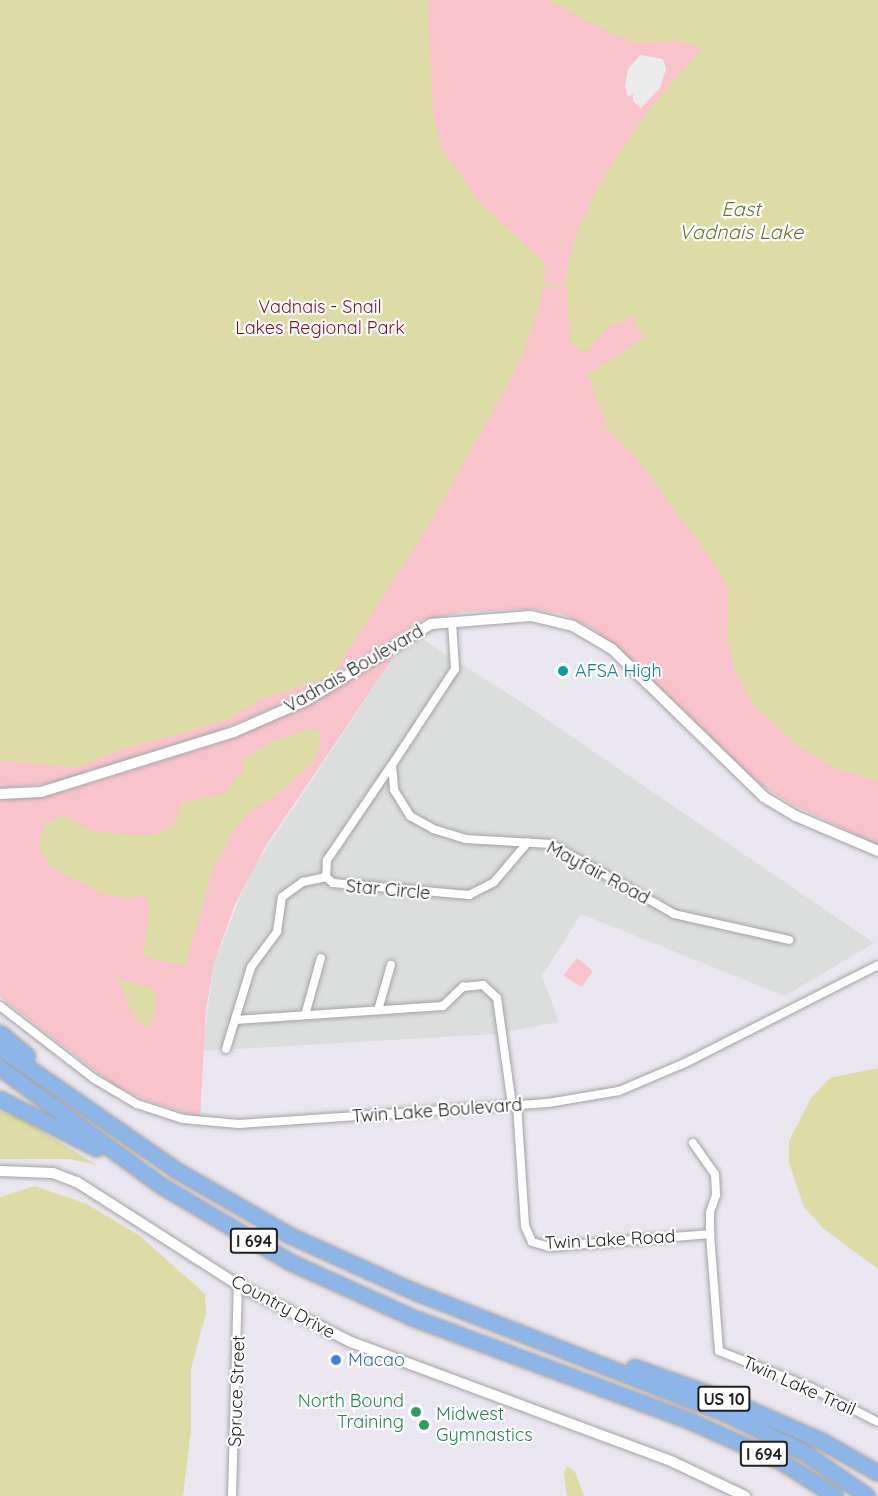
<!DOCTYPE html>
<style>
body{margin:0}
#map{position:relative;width:878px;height:1496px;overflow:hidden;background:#eae6f0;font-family:Quicksand,sans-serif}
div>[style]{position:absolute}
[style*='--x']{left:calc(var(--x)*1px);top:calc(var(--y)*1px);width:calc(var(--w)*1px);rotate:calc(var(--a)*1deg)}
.residential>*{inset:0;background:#dcdddd}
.park>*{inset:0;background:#f9c3cc}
.parking>*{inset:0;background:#ebebeb}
.water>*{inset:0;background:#dddca6}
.stream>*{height:2px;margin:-1px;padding:0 1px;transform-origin:1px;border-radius:1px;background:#dddca6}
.roads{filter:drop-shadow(0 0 2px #a3a3a3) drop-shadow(0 0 2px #a3a3a3)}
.minor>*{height:8px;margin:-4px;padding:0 4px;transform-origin:4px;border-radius:4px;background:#fff}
.tertiary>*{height:10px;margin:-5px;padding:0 5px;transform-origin:5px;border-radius:5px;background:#fff}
.motorway>*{height:15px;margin:-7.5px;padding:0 7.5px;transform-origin:7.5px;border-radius:7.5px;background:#8eb5e7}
.dots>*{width:16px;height:16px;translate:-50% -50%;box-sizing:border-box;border:3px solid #fff;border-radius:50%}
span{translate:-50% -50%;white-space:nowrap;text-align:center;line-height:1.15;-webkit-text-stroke:4.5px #fff;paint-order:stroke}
.shield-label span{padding:2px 4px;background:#fff;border:2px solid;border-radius:4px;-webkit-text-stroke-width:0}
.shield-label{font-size:16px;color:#1f1f1f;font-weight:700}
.park-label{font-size:18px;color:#7f0c1f}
.street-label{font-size:18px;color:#1f1f1f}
.culture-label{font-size:18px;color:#0d838f}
.left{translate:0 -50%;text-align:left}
.shop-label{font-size:18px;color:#366cbe}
.leisure-label{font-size:18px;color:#27864d}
.right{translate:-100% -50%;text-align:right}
.water-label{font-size:20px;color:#677837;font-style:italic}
</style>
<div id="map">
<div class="residential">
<div style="clip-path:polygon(419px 637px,518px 700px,874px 943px,785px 996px,581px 914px,542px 976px,559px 1022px,495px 1034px,202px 1051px,214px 963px,250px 873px,403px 643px,408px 645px)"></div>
</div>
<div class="park">
<div style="clip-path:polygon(0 0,878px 0,878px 845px,793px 805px,762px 786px,594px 629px,562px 614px,533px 609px,465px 612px,422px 620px,304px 694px,221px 730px,50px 784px,0 788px)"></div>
<div style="clip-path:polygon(403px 643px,265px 847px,235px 904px,214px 963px,206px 1010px,200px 1117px,155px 1104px,115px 1086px,0 997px,0 800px,55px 794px,221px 743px,315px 702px)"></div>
<div style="clip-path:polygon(577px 958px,593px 971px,582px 987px,563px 976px)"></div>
</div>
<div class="parking">
<div style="clip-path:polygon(640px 55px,663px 59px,666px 69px,660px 88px,641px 108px,633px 101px,633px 94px,628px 97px,625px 86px,628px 69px)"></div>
</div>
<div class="water">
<div style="clip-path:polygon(0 0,427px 0,434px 120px,441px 148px,480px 203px,543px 261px,546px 270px,540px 304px,522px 357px,506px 388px,432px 520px,332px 676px,260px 700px,225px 721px,115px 752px,77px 768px,0 760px)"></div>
<div style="clip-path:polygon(547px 0,878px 0,878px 782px,835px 768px,797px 745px,752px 703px,734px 669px,727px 635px,729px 591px,717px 567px,631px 451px,608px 430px,588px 375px,645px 337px,634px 323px,639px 315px,610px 326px,587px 351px,578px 350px,571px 342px,566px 284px,568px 263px,578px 231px,601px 181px,648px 111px,703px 48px,679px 41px,638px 43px,612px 34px)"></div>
<div style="clip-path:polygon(310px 729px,320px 731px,320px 746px,313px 762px,282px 791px,252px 810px,234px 830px,213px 869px,185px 966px,143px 957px,150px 906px,145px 895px,128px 898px,103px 894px,58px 871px,49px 864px,41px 850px,39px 841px,46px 824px,63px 815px,91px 831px,138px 836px,157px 834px,176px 824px,181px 803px,224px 794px,244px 770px,241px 760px,270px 743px)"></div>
<div style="clip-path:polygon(116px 974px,126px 982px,154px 989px,155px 1009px,150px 1028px,136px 1021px)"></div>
<div style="clip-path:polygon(878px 1068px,878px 1269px,824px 1229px,804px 1207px,789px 1163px,789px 1141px,811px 1098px,830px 1078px)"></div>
<div style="clip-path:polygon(0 1111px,20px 1118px,97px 1165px,69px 1159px,0 1159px)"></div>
<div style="clip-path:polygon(35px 1186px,87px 1204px,140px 1236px,205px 1294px,206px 1313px,191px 1369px,191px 1431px,183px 1496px,0 1496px,0 1197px)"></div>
<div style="clip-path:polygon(567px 1466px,575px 1472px,584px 1496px,567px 1496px,564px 1473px)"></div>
</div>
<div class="stream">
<div style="--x:543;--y:287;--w:23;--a:-7"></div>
</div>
<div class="roads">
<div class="minor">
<div style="--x:452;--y:622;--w:47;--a:86.3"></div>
<div style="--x:455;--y:669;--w:115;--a:123.3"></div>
<div style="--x:392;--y:765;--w:25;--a:85"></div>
<div style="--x:394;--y:790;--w:31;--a:58"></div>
<div style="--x:410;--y:816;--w:26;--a:29"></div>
<div style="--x:433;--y:829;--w:34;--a:17"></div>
<div style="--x:465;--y:839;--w:86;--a:3.3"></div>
<div style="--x:551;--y:844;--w:142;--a:29.6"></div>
<div style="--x:674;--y:914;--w:118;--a:12.7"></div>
<div style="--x:391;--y:766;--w:114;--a:124.2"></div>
<div style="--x:327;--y:860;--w:17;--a:93"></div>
<div style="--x:326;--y:877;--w:9;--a:41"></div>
<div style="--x:333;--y:883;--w:137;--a:5"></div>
<div style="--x:469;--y:895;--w:28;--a:-27"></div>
<div style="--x:494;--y:882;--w:52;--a:-49.6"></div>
<div style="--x:0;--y:1006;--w:118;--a:37.7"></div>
<div style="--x:93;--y:1078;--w:51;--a:30.6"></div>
<div style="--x:137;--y:1104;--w:48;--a:18.1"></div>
<div style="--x:183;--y:1119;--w:56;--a:5.1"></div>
<div style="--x:239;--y:1124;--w:310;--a:-3.9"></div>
<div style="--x:548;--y:1103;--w:72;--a:-9.6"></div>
<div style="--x:619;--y:1091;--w:72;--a:-23"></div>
<div style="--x:685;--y:1063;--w:216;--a:-26.9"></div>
<div style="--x:378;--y:1010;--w:47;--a:-73.9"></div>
<div style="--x:305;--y:1015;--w:59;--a:-74.3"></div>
<div style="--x:236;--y:1020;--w:207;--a:-3.9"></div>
<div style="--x:443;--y:1006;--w:28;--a:-44"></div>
<div style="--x:463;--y:987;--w:20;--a:-6"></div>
<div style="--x:483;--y:985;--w:19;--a:43"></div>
<div style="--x:497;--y:998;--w:108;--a:82"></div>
<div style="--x:226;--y:1049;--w:86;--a:-73"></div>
<div style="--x:251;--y:967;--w:44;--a:-53.4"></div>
<div style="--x:277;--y:932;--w:35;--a:-82"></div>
<div style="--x:282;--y:897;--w:26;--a:-36"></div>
<div style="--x:303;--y:882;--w:24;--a:-12"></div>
<div style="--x:517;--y:1105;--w:121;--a:86.2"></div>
<div style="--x:525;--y:1226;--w:17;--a:66"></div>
<div style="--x:532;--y:1242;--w:18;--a:16"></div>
<div style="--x:549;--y:1247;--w:162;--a:-4.6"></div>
<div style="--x:710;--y:1234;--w:117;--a:85.6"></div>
<div style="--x:719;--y:1351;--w:100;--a:21.7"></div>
<div style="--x:812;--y:1388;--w:74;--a:27.3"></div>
<div style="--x:693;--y:1143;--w:38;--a:55"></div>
<div style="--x:715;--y:1174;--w:21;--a:87"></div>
<div style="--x:716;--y:1195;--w:18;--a:109"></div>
<div style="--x:710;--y:1212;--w:22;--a:90"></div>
<div style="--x:232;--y:1496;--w:211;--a:-88.4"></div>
</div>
<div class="tertiary">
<div style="--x:0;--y:794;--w:41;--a:-2.8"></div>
<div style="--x:41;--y:792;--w:202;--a:-17.3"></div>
<div style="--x:234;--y:732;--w:80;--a:-23.7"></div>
<div style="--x:307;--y:700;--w:145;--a:-31.5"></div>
<div style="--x:431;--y:624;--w:100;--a:-4.6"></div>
<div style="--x:531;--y:616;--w:43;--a:13.4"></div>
<div style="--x:573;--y:626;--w:45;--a:30.5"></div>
<div style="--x:612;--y:649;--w:212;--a:44.2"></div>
<div style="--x:764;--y:797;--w:37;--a:31"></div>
<div style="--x:796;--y:816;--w:89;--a:23.1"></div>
<div style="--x:0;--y:1171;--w:53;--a:2.2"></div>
<div style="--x:53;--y:1173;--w:26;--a:21"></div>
<div style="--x:77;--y:1182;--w:191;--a:32.6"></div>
<div style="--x:238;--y:1285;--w:127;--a:26.8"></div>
<div style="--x:351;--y:1342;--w:344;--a:20.4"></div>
<div style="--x:673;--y:1462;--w:80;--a:25.3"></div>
</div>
<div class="motorway">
<div style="--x:0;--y:1033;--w:35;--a:40"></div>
<div style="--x:0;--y:1048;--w:214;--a:34.7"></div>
<div style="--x:176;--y:1170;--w:130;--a:29.9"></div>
<div style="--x:289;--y:1235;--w:136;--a:24.3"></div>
<div style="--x:413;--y:1291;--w:337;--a:21.4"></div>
<div style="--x:727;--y:1414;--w:84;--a:26.3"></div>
<div style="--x:802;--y:1451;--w:79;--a:34.7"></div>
<div style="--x:0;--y:1068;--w:200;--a:36.1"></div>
<div style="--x:162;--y:1186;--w:149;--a:30.7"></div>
<div style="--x:290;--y:1262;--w:133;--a:24.4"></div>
<div style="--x:411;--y:1317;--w:298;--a:20.4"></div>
<div style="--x:690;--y:1421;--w:101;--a:24"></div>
<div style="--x:782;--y:1462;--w:63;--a:32.7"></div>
<div style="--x:0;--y:1099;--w:108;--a:27"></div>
<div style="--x:634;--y:1367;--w:110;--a:19.6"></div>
<div style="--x:738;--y:1404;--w:92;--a:23.8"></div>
<div style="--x:822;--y:1441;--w:64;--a:29.7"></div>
</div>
</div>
<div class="dots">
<div style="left:563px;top:671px;background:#0f9aa8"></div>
<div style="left:336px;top:1360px;background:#3f7fe0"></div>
<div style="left:416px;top:1412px;background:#2e9e5b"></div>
<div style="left:424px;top:1425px;background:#2e9e5b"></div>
</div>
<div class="shield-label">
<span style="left:254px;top:1241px">I 694</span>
<span style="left:724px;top:1399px">US 10</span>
<span style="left:764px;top:1454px">I 694</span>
</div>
<div class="park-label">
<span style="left:320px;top:318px">Vadnais - Snail<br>Lakes Regional Park</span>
</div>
<div class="street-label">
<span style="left:354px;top:669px;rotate:-30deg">Vadnais Boulevard</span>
<span style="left:598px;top:873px;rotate:28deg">Mayfair Road</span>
<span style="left:388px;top:890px;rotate:5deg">Star Circle</span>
<span style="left:437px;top:1111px;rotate:-4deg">Twin Lake Boulevard</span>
<span style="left:610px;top:1240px;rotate:-3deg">Twin Lake Road</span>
<span style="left:283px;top:1307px;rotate:28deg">Country Drive</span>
<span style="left:799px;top:1386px;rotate:24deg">Twin Lake Trail</span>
<span style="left:237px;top:1391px;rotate:-88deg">Spruce Street</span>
</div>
<div class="culture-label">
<span class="left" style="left:575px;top:671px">AFSA High</span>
</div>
<div class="shop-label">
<span class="left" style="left:348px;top:1360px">Macao</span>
</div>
<div class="leisure-label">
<span class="right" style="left:404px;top:1412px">North Bound<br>Training</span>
<span class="left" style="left:436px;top:1425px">Midwest<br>Gymnastics</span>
</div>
<div class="water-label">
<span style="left:741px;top:220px">East<br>Vadnais Lake</span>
</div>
</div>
